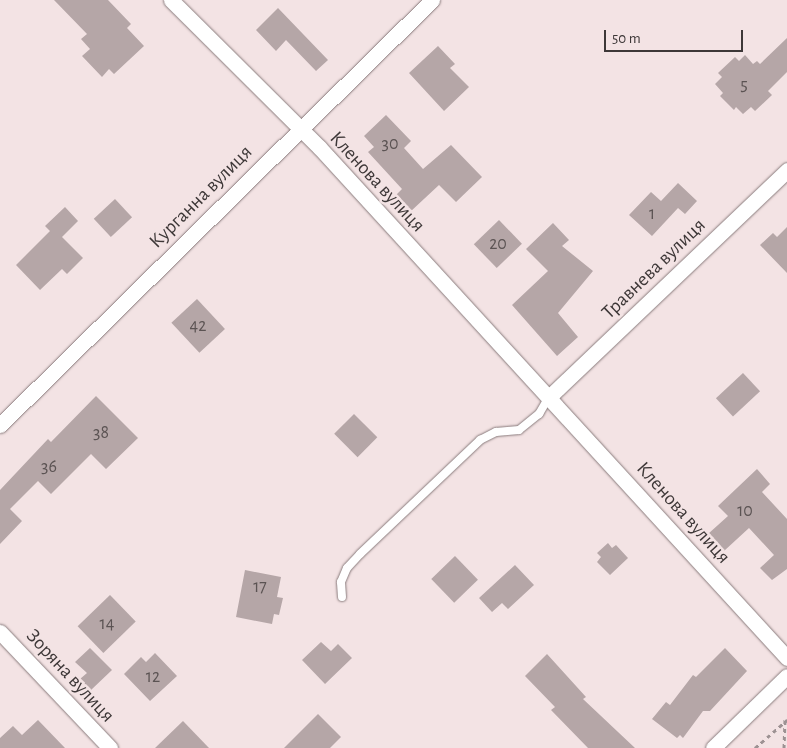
<!DOCTYPE html>
<meta charset="utf-8">
<style>
body{margin:0}
#map{position:relative;width:787px;height:748px;overflow:hidden;background:#f3e3e4;font-family:"Alegreya Sans",sans-serif}
div>[style]{position:absolute}
[style*='--x']{left:calc(var(--x)*1px);top:calc(var(--y)*1px);width:calc(var(--w)*1px);rotate:calc(var(--a)*1deg)}
.building>*{inset:0;background:#b5a6a7;transform-origin:0 0}
.path>*{height:3px;margin-top:-1.5px;transform-origin:0;background:repeating-linear-gradient(90deg,#9d9293 0 4px,transparent 0 8px)}
.roads{filter:drop-shadow(0 0 1px #8a7c7d) drop-shadow(0 0 1px #8a7c7d)}
.service>*{height:8px;margin:-4px;padding:0 4px;transform-origin:4px;border-radius:4px;background:#fff}
.minor>*{height:15px;margin:-7.5px;padding:0 7.5px;transform-origin:7.5px;border-radius:7.5px;background:#fff}
span{translate:-50% -50%;white-space:nowrap;text-align:center;line-height:1.15;-webkit-text-stroke:5px #f3e3e4;paint-order:stroke}
.number-label{font-size:18px;color:#5b5353}
.number-label span{-webkit-text-stroke-width:0}
.street-label{font-size:20px;color:#3d3737}
.scale{position:absolute;left:604px;top:30px;width:139px;height:22px;box-sizing:border-box;border:2px solid #3d3737;border-top:0;padding-left:6px;font-size:15px;line-height:18px;white-space:nowrap;color:#3d3737;-webkit-text-stroke:4px #f3e3e4;paint-order:stroke}
</style>
<div id="map">
<div class="building">
<div style="clip-path:polygon(54px 0,108px 0,131px 24px,127px 28px,144px 46px,114px 74px,109px 69px,102px 77px,82px 56px,90px 49px,81px 39px,87px 34px)"></div>
<div style="clip-path:polygon(278px 8px,328px 60px,316px 71px,286px 40px,276px 51px,256px 30px)"></div>
<div style="clip-path:polygon(787px 38px,787px 72px,768px 91px,772px 95px,755px 111px,751px 107px,743px 114px,736px 107px,734px 110px,720px 96px,723px 93px,715px 84px,722px 77px,718px 73px,735px 57px,739px 61px,745px 55px,753px 64px,757px 61px,760px 64px)"></div>
<div style="clip-path:polygon(438px 46px,455px 64px,450px 68px,469px 87px,444px 111px,409px 73px)"></div>
<div style="clip-path:polygon(386px 115px,411px 141px,404px 148px,423px 169px,451px 145px,482px 177px,456px 202px,439px 185px,410px 212px,395px 196px,402px 189px,368px 152px,374px 147px,364px 136px)"></div>
<div style="clip-path:polygon(678px 183px,697px 201px,685px 214px,678px 208px,652px 236px,629px 215px,651px 192px,661px 201px)"></div>
<div style="left:115px;top:199px;width:25px;height:29px;rotate:47deg"></div>
<div style="clip-path:polygon(65px 207px,78px 221px,62px 237px,83px 258px,67px 274px,62px 269px,40px 290px,16px 265px,50px 231px,45px 226px)"></div>
<div style="left:499px;top:220px;width:33px;height:35px;rotate:46deg"></div>
<div style="clip-path:polygon(553px 223px,569px 240px,562px 246px,593px 271px,558px 313px,578px 337px,557px 356px,512px 305px,548px 271px,526px 249px)"></div>
<div style="clip-path:polygon(787px 227px,787px 273px,760px 245px,773px 233px,777px 237px)"></div>
<div style="left:197px;top:299px;width:41px;height:35px;rotate:47deg"></div>
<div style="left:743px;top:373px;width:25px;height:37px;rotate:47deg"></div>
<div style="clip-path:polygon(96px 396px,138px 438px,106px 469px,91px 454px,51px 494px,38px 481px,10px 509px,22px 521px,0 544px,0 490px,48px 439px,51px 442px)"></div>
<div style="left:354px;top:414px;width:33px;height:28px;rotate:45deg"></div>
<div style="clip-path:polygon(757px 469px,770px 484px,762px 492px,787px 519px,787px 569px,772px 580px,760px 568px,774px 555px,749px 528px,724px 551px,708px 534px,728px 516px,718px 506px)"></div>
<div style="clip-path:polygon(608px 543px,612px 548px,616px 545px,628px 558px,610px 575px,597px 562px,601px 557px,597px 553px)"></div>
<div style="left:455px;top:556px;width:33px;height:33px;rotate:46deg"></div>
<div style="clip-path:polygon(515px 565px,534px 585px,508px 609px,502px 603px,492px 612px,479px 598px)"></div>
<div style="clip-path:polygon(245px 570px,281px 577px,277px 597px,283px 598px,279px 615px,274px 614px,272px 624px,236px 617px)"></div>
<div style="left:110px;top:595px;width:37px;height:45px;rotate:46deg"></div>
<div style="clip-path:polygon(321px 642px,331px 651px,338px 644px,352px 658px,325px 684px,302px 660px)"></div>
<div style="clip-path:polygon(90px 648px,112px 670px,91px 690px,80px 679px,87px 673px,75px 662px)"></div>
<div style="clip-path:polygon(725px 648px,747px 671px,710px 711px,703px 711px,683px 738px,680px 735px,677px 738px,652px 719px,666px 702px,670px 705px,693px 675px,696px 677px)"></div>
<div style="clip-path:polygon(155px 653px,177px 676px,150px 701px,124px 674px,141px 657px,146px 662px)"></div>
<div style="clip-path:polygon(547px 654px,586px 697px,583px 699px,635px 748px,588px 748px,551px 710px,555px 707px,525px 676px)"></div>
<div style="clip-path:polygon(318px 714px,341px 737px,330px 748px,284px 748px)"></div>
<div style="clip-path:polygon(38px 720px,65px 748px,0 748px,0 738px,13px 726px,22px 735px)"></div>
<div style="clip-path:polygon(183px 721px,209px 748px,155px 748px)"></div>
</div>
<div class="path">
<div style="--x:755;--y:748;--w:43;--a:-41.2"></div>
<div style="--x:784;--y:748;--w:29;--a:-88"></div>
</div>
<div class="roads">
<div class="service">
<div style="--x:342;--y:597;--w:15;--a:-94"></div>
<div style="--x:341;--y:582;--w:15;--a:-67"></div>
<div style="--x:347;--y:568;--w:19;--a:-47"></div>
<div style="--x:360;--y:554;--w:166;--a:-43.5"></div>
<div style="--x:480;--y:440;--w:18;--a:-27"></div>
<div style="--x:496;--y:432;--w:23;--a:-5"></div>
<div style="--x:519;--y:430;--w:26;--a:-39"></div>
<div style="--x:539;--y:414;--w:20;--a:-60"></div>
</div>
<div class="minor">
<div style="--x:171;--y:0;--w:209;--a:44.8"></div>
<div style="--x:319;--y:147;--w:693;--a:47.51"></div>
<div style="--x:549;--y:397;--w:329;--a:-43.6"></div>
<div style="--x:0;--y:425;--w:606;--a:-44.53"></div>
<div style="--x:0;--y:632;--w:160;--a:46.5"></div>
<div style="--x:713;--y:748;--w:103;--a:-44.2"></div>
</div>
</div>
<div class="number-label">
<span style="left:744px;top:85px">5</span>
<span style="left:390px;top:144px">30</span>
<span style="left:652px;top:214px">1</span>
<span style="left:498px;top:244px">20</span>
<span style="left:198px;top:326px">42</span>
<span style="left:101px;top:433px">38</span>
<span style="left:49px;top:467px">36</span>
<span style="left:745px;top:511px">10</span>
<span style="left:260px;top:587px">17</span>
<span style="left:107px;top:624px">14</span>
<span style="left:153px;top:677px">12</span>
</div>
<div class="street-label">
<span style="left:377px;top:182px;rotate:47deg">Кленова вулиця</span>
<span style="left:201px;top:197px;rotate:-45deg">Курганна вулиця</span>
<span style="left:654px;top:269px;rotate:-44deg">Травнева вулиця</span>
<span style="left:683px;top:513px;rotate:48deg">Кленова вулиця</span>
<span style="left:70px;top:676px;rotate:47deg">Зоряна вулиця</span>
</div>
<div class="scale">50 m</div>
</div>
